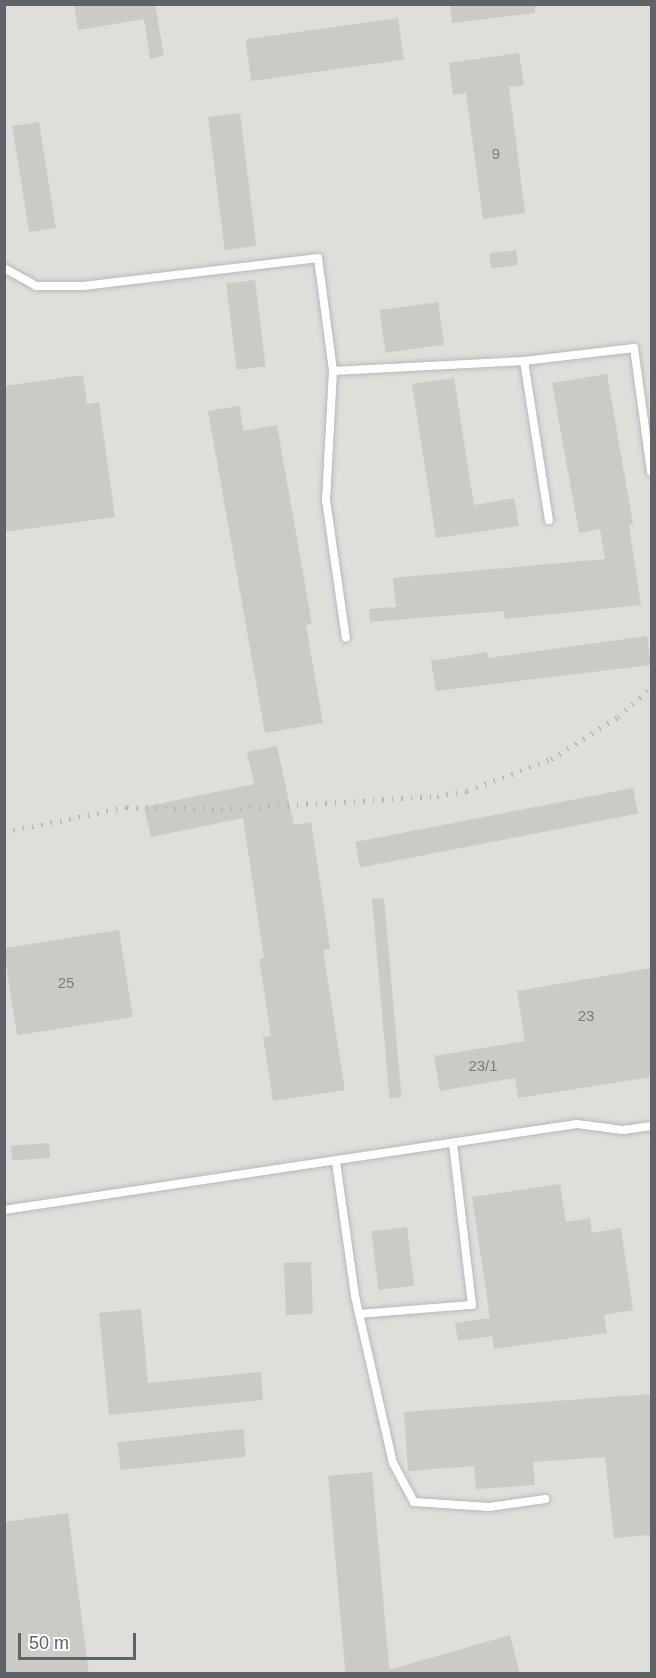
<!DOCTYPE html>
<style>
body{margin:0}
#map{position:relative;width:656px;height:1678px;overflow:hidden;background:#f1efe8;font-family:Arial,sans-serif}
div>[style]{position:absolute}
[style*='--x']{left:calc(var(--x)*1px);top:calc(var(--y)*1px);width:calc(var(--w)*1px);rotate:calc(var(--a)*1deg)}
.industrial>*{inset:0;background:#e0deda;transform-origin:0 0}
.building>*{inset:0;background:#cccac5;transform-origin:0 0}
.roads{filter:drop-shadow(0 0 2px #b5b8bc) drop-shadow(0 0 2px #b5b8bc)}
.lane>*{height:8px;margin:-4px;padding:0 4px;transform-origin:4px;border-radius:4px;background:#fff}
.rail>*{height:4.5px;margin-top:-2.25px;transform-origin:0;background:repeating-linear-gradient(90deg,#b6b7b8 0 1.5px,transparent 0 9.5px)}
span{translate:-50% -50%;white-space:nowrap;text-align:center;line-height:1.15;-webkit-text-stroke:4.5px #fff;paint-order:stroke}
.number-label{font-size:15px;color:#7a7d7f}
.number-label span{-webkit-text-stroke-width:0}
.frame{position:absolute;inset:0;border:6px solid #5f6368;pointer-events:none}
.scale{position:absolute;left:18px;top:1633px;width:118px;height:27px;box-sizing:border-box;border:3px solid #5f6368;border-top:0;padding-left:8px;font-size:18px;line-height:21px;white-space:nowrap;color:#5f6368;-webkit-text-stroke:4px #fff;paint-order:stroke}
</style>
<div id="map">
<div class="industrial">
<div style="left:5px;top:5px;width:646px;height:1668px"></div>
</div>
<div class="building">
<div style="clip-path:polygon(74px 4px,155px 4px,164px 56px,150px 59px,144px 19px,78px 30px)"></div>
<div style="clip-path:polygon(450px 4px,535px 4px,535px 13px,452px 23px)"></div>
<div style="left:398px;top:18px;width:42px;height:154px;rotate:82deg"></div>
<div style="clip-path:polygon(519px 53px,524px 85px,509px 87px,525px 213px,483px 219px,466px 93px,453px 95px,449px 63px)"></div>
<div style="left:240px;top:113px;width:134px;height:32px;rotate:83deg"></div>
<div style="left:39px;top:122px;width:107px;height:27px;rotate:81deg"></div>
<div style="left:516px;top:250px;width:15px;height:27px;rotate:82deg"></div>
<div style="left:255px;top:280px;width:87px;height:29px;rotate:83deg"></div>
<div style="left:438px;top:302px;width:43px;height:59px;rotate:82deg"></div>
<div style="clip-path:polygon(607px 374px,633px 524px,629px 525px,641px 605px,505px 619px,504px 611px,370px 622px,369px 609px,396px 607px,393px 578px,605px 559px,600px 529px,579px 533px,552px 383px)"></div>
<div style="clip-path:polygon(83px 375px,87px 404px,99px 402px,115px 517px,4px 532px,4px 386px)"></div>
<div style="clip-path:polygon(454px 378px,474px 505px,514px 498px,519px 526px,436px 538px,412px 384px)"></div>
<div style="clip-path:polygon(239px 406px,244px 431px,277px 425px,312px 624px,306px 625px,323px 723px,265px 733px,208px 411px)"></div>
<div style="clip-path:polygon(647px 636px,651px 665px,436px 691px,431px 661px,487px 652px,488px 658px)"></div>
<div style="clip-path:polygon(277px 746px,294px 825px,311px 822px,330px 949px,323px 950px,345px 1090px,273px 1101px,263px 1037px,271px 1036px,259px 959px,264px 958px,243px 818px,151px 837px,144px 807px,254px 784px,247px 752px)"></div>
<div style="left:633px;top:788px;width:26px;height:283px;rotate:79deg"></div>
<div style="left:384px;top:898px;width:200px;height:12px;rotate:85deg"></div>
<div style="left:119px;top:930px;width:88px;height:117px;rotate:81deg"></div>
<div style="clip-path:polygon(651px 968px,651px 1077px,518px 1098px,515px 1078px,440px 1091px,434px 1056px,525px 1041px,517px 991px)"></div>
<div style="left:49px;top:1143px;width:15px;height:38px;rotate:86deg"></div>
<div style="clip-path:polygon(560px 1184px,566px 1222px,590px 1218px,592px 1233px,621px 1228px,633px 1310px,604px 1315px,607px 1333px,494px 1349px,492px 1336px,458px 1341px,455px 1323px,490px 1318px,472px 1197px)"></div>
<div style="left:407px;top:1227px;width:59px;height:36px;rotate:83deg"></div>
<div style="left:311px;top:1262px;width:52px;height:27px;rotate:88deg"></div>
<div style="clip-path:polygon(141px 1309px,148px 1383px,261px 1372px,263px 1400px,109px 1415px,99px 1313px)"></div>
<div style="clip-path:polygon(651px 1394px,651px 1535px,614px 1538px,605px 1457px,533px 1462px,535px 1485px,476px 1489px,474px 1466px,408px 1471px,404px 1412px)"></div>
<div style="left:243px;top:1429px;width:28px;height:126px;rotate:84deg"></div>
<div style="left:372px;top:1472px;width:203px;height:44px;rotate:85deg"></div>
<div style="clip-path:polygon(68px 1513px,89px 1674px,4px 1674px,4px 1522px)"></div>
<div style="clip-path:polygon(510px 1635px,520px 1674px,388px 1674px,388px 1670px)"></div>
</div>
<div class="roads">
<div class="lane">
<div style="--x:4;--y:268;--w:37;--a:29"></div>
<div style="--x:36;--y:286;--w:47;--a:0"></div>
<div style="--x:83;--y:286;--w:237;--a:-6.8"></div>
<div style="--x:318;--y:258;--w:114;--a:82.4"></div>
<div style="--x:333;--y:371;--w:129;--a:93.1"></div>
<div style="--x:326;--y:500;--w:139;--a:81.8"></div>
<div style="--x:524;--y:361;--w:111;--a:-6.7"></div>
<div style="--x:634;--y:348;--w:125;--a:82.2"></div>
<div style="--x:333;--y:371;--w:191;--a:-3"></div>
<div style="--x:524;--y:361;--w:161;--a:81.1"></div>
<div style="--x:336;--y:1162;--w:135;--a:81.9"></div>
<div style="--x:355;--y:1296;--w:171;--a:77.2"></div>
<div style="--x:393;--y:1463;--w:44;--a:61.7"></div>
<div style="--x:414;--y:1502;--w:75;--a:3.8"></div>
<div style="--x:489;--y:1507;--w:57;--a:-8.1"></div>
<div style="--x:4;--y:1210;--w:579;--a:-8.54"></div>
<div style="--x:577;--y:1124;--w:46;--a:7.4"></div>
<div style="--x:623;--y:1130;--w:29;--a:-8"></div>
<div style="--x:359;--y:1314;--w:113;--a:-4.6"></div>
<div style="--x:472;--y:1305;--w:162;--a:-96.7"></div>
</div>
</div>
<div class="rail">
<div style="--x:4;--y:832;--w:126;--a:-11.5"></div>
<div style="--x:127;--y:807;--w:94;--a:1.2"></div>
<div style="--x:221;--y:809;--w:216;--a:-3.4"></div>
<div style="--x:437;--y:796;--w:30;--a:-9"></div>
<div style="--x:467;--y:791;--w:90;--a:-20.9"></div>
<div style="--x:551;--y:759;--w:79;--a:-32.1"></div>
<div style="--x:618;--y:717;--w:46;--a:-42.4"></div>
</div>
<div class="number-label">
<span style="left:496px;top:154px">9</span>
<span style="left:66px;top:983px">25</span>
<span style="left:586px;top:1016px">23</span>
<span style="left:483px;top:1066px">23/1</span>
</div>
<div class="frame"></div>
<div class="scale">50 m</div>
</div>
